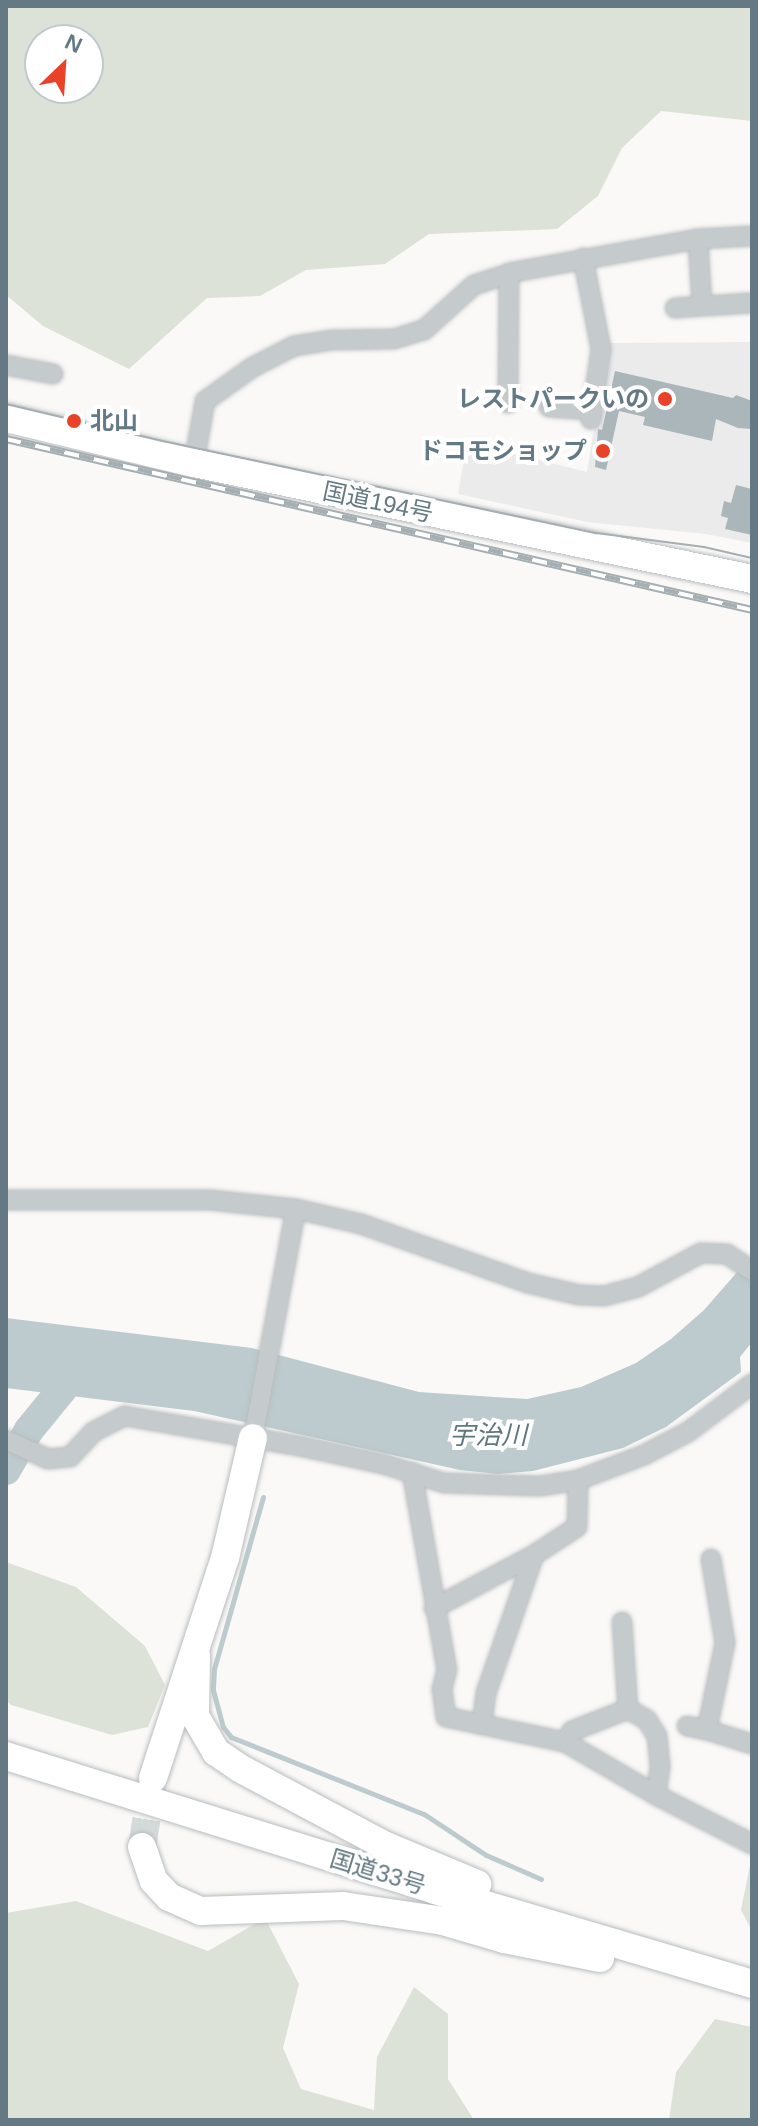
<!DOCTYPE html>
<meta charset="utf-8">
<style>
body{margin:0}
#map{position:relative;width:758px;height:2126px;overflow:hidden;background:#faf9f7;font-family:Arial,"Noto Sans JP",sans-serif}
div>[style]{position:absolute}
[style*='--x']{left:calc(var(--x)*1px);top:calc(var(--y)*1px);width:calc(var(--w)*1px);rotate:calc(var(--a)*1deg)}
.built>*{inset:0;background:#eaebea}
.green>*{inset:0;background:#dce2d8}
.water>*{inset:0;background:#bdcbce}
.stream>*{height:5px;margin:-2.5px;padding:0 2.5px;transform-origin:2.5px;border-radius:2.5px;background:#bdcbce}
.river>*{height:30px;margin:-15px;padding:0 15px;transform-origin:15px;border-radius:15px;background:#bdcbce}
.building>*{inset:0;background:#abb6ba}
.highway-tunnel>*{height:28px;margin-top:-14px;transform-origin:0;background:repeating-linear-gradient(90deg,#d4d9da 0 28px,transparent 0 42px)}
.roads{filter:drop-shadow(0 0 2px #b8bcbf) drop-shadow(0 0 2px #b8bcbf)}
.minor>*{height:18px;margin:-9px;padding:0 9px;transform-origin:9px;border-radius:9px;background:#c5cacd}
.highway>*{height:28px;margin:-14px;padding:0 14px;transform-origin:14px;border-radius:14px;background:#fff}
.tram>*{height:2px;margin:-1px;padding:0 1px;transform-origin:1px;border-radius:1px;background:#a5aeb2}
.rail>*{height:8px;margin-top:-4px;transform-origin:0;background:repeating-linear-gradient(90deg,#fff 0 15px,#a5aeb2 0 30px);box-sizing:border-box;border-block:2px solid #a5aeb2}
.dots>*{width:22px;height:22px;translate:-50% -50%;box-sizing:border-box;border:4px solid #fff;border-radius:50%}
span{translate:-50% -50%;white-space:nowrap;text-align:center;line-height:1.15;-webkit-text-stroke:8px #fff;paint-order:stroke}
.poi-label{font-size:24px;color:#647983;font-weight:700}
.right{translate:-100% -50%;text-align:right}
.left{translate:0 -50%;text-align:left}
.street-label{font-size:24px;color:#647983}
.water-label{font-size:26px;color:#5e787d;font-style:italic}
.frame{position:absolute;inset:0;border:8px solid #647983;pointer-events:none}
.north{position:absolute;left:24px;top:24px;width:80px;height:80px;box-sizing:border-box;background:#fff;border:2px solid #c1c9cd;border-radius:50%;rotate:25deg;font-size:22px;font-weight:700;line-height:32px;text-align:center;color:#647983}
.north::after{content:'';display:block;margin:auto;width:28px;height:36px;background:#e94228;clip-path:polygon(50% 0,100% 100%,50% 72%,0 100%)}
</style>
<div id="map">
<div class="built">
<div style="clip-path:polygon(752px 342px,752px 543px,706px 534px,587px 522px,458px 494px,467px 442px,587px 472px,608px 343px)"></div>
</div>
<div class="green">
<div style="clip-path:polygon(evenodd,6px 6px,752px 6px,752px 121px,661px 111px,622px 148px,598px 196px,557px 229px,429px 234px,385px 264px,306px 270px,260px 296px,207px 298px,129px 369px,43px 326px,6px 295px,6px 6px,40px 40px,88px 40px,88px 88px,40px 88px,40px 40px)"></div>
<div style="clip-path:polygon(6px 1562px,76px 1587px,145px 1646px,165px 1685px,148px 1727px,112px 1735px,11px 1705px,6px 1700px)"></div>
<div style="clip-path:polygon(752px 1855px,752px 1931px,741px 1910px)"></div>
<div style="clip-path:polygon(76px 1901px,208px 1951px,265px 1918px,299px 1984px,283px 2048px,301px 2089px,374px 2110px,377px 2057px,414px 1987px,448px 2014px,448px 2079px,474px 2120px,6px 2120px,6px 1913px)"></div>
<div style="clip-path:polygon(715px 2019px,752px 2027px,752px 2120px,669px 2120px,676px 2072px)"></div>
</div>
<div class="water">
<div style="clip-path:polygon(752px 1255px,752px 1342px,740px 1357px,741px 1372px,666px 1427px,623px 1448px,533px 1471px,498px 1474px,460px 1470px,194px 1411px,6px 1388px,6px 1318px,252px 1348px,419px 1392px,527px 1399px,581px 1387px,636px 1363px,671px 1339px,704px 1310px)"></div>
</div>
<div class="stream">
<div style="--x:263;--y:1497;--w:179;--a:105.9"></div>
<div style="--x:214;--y:1669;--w:21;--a:93"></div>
<div style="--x:213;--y:1690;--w:38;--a:75"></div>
<div style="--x:223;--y:1727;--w:13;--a:51"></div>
<div style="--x:231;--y:1737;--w:208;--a:21.8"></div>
<div style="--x:424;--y:1814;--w:74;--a:33.5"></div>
<div style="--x:486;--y:1855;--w:60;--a:23.6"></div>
</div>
<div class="river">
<div style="--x:6;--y:1470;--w:46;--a:-60.1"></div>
<div style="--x:29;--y:1430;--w:84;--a:-50.8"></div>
</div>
<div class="building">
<div style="clip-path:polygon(615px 371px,733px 398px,736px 395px,752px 401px,752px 429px,738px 428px,716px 419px,712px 441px,643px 425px,645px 417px,619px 411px,606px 470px,595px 467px,598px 429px,602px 430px)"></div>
<div style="clip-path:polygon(736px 485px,752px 489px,752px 535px,725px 529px,728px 518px,721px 516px,724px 501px,731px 503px)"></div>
</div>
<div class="highway-tunnel">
<div style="--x:142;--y:1847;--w:70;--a:-80.9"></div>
</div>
<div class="roads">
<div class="minor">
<div style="--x:698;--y:239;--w:67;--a:86.6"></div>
<div style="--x:702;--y:306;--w:50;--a:-3.4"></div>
<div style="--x:583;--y:258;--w:93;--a:78.8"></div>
<div style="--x:601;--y:349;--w:71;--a:98.1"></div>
<div style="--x:675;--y:308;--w:27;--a:-4"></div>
<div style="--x:6;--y:365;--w:48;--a:10.8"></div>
<div style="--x:508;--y:403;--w:130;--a:-89.6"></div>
<div style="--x:549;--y:407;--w:43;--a:4"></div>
<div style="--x:194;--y:463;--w:63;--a:-79.9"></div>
<div style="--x:205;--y:401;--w:59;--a:-35.3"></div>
<div style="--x:253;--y:367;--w:46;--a:-27.1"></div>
<div style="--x:294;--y:346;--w:39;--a:-9"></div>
<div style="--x:333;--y:340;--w:61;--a:-0.9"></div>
<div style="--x:394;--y:339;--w:31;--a:-17"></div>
<div style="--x:424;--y:330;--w:67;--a:-42"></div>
<div style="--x:474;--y:285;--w:42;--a:-18"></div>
<div style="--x:514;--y:272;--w:187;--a:-10.2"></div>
<div style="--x:698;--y:239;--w:54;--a:-3.2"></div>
<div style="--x:6;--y:1200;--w:204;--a:0"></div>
<div style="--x:210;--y:1200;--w:86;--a:6"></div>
<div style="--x:296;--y:1209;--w:67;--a:13"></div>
<div style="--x:361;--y:1224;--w:177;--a:19.5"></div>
<div style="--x:528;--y:1283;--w:52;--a:13.2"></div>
<div style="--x:579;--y:1295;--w:25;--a:2"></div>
<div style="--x:604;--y:1296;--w:35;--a:-15"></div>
<div style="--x:638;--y:1287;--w:72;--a:-28.4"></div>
<div style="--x:701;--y:1253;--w:26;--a:2"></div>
<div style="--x:727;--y:1254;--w:30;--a:34"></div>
<div style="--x:253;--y:1438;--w:233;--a:-79.4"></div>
<div style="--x:6;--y:1440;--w:46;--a:24.3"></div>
<div style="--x:48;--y:1459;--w:22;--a:-5"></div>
<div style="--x:70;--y:1457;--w:34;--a:-47"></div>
<div style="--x:93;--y:1432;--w:36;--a:-27"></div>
<div style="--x:125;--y:1416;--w:182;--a:9.8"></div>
<div style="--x:304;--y:1447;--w:81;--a:12.1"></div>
<div style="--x:383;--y:1464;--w:64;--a:17.3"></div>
<div style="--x:444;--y:1483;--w:96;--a:1.8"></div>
<div style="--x:540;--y:1486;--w:38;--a:-9"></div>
<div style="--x:578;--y:1480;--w:71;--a:-20.7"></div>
<div style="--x:644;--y:1455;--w:50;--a:-27.6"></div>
<div style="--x:688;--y:1432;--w:80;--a:-36.9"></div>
<div style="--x:412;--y:1472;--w:201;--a:80"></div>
<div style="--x:447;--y:1670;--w:20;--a:105"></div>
<div style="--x:442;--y:1689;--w:28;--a:82"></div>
<div style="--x:446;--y:1717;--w:122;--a:11.9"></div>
<div style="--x:565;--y:1742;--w:105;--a:30.2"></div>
<div style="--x:711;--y:1559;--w:85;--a:80.5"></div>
<div style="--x:725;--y:1643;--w:89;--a:101.7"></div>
<div style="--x:707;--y:1730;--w:47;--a:17.3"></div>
<div style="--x:434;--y:1608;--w:113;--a:-27.9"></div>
<div style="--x:534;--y:1555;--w:51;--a:-33.1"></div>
<div style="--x:577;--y:1527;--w:47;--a:-88.8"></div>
<div style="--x:622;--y:1622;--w:87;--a:86.1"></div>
<div style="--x:482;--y:1725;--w:32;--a:-83"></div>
<div style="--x:486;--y:1693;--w:146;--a:-70.8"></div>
<div style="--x:687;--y:1726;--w:20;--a:11"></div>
<div style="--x:565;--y:1742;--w:13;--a:-58"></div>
<div style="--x:572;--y:1731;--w:60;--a:-21.4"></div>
<div style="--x:628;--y:1709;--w:22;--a:30"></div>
<div style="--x:647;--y:1720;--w:19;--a:58"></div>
<div style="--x:657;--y:1736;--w:31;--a:84"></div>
<div style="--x:660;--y:1767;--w:28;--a:98"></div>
<div style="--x:656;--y:1795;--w:108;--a:27"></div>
</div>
<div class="highway">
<div style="--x:6;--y:418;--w:193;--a:13.5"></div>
<div style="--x:194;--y:463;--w:570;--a:11.74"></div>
<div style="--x:196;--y:1655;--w:61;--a:90.9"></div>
<div style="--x:195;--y:1716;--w:42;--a:59.7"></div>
<div style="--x:216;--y:1752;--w:30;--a:34"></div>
<div style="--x:241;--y:1769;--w:164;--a:28"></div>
<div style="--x:386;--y:1846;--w:99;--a:22.7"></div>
<div style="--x:6;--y:1756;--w:449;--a:17.3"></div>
<div style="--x:435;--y:1890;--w:331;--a:16.5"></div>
<div style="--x:153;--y:1778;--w:231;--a:-71.9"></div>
<div style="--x:225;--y:1558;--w:123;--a:-76.9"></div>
<div style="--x:142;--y:1847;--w:36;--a:71"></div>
<div style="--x:154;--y:1881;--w:22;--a:47"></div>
<div style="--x:169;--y:1897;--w:35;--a:24"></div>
<div style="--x:201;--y:1911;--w:142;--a:-2"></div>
<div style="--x:343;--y:1906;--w:101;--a:8.5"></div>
<div style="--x:443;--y:1921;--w:64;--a:16.4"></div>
<div style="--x:504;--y:1939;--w:98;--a:11.2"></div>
</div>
</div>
<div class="tram">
<div style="--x:6;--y:404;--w:165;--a:13.3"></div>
<div style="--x:167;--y:442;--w:439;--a:12"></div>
<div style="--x:596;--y:533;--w:109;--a:7.4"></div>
<div style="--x:704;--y:547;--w:49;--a:12.9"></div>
</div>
<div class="rail">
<div style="--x:6;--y:439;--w:765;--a:12.91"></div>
</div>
<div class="dots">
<div style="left:665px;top:399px;background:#e94228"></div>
<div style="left:74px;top:421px;background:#e94228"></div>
<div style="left:603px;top:451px;background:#e94228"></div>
</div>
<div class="poi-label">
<span class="right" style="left:649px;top:399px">レストパークいの</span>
<span class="left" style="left:90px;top:421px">北山</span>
<span class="right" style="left:587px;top:451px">ドコモショップ</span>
</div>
<div class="street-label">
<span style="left:378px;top:502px;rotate:12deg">国道194号</span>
<span style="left:378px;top:1872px;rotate:17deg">国道33号</span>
</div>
<div class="water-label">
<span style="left:488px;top:1436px">宇治川</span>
</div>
<div class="frame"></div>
<div class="north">N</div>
</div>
